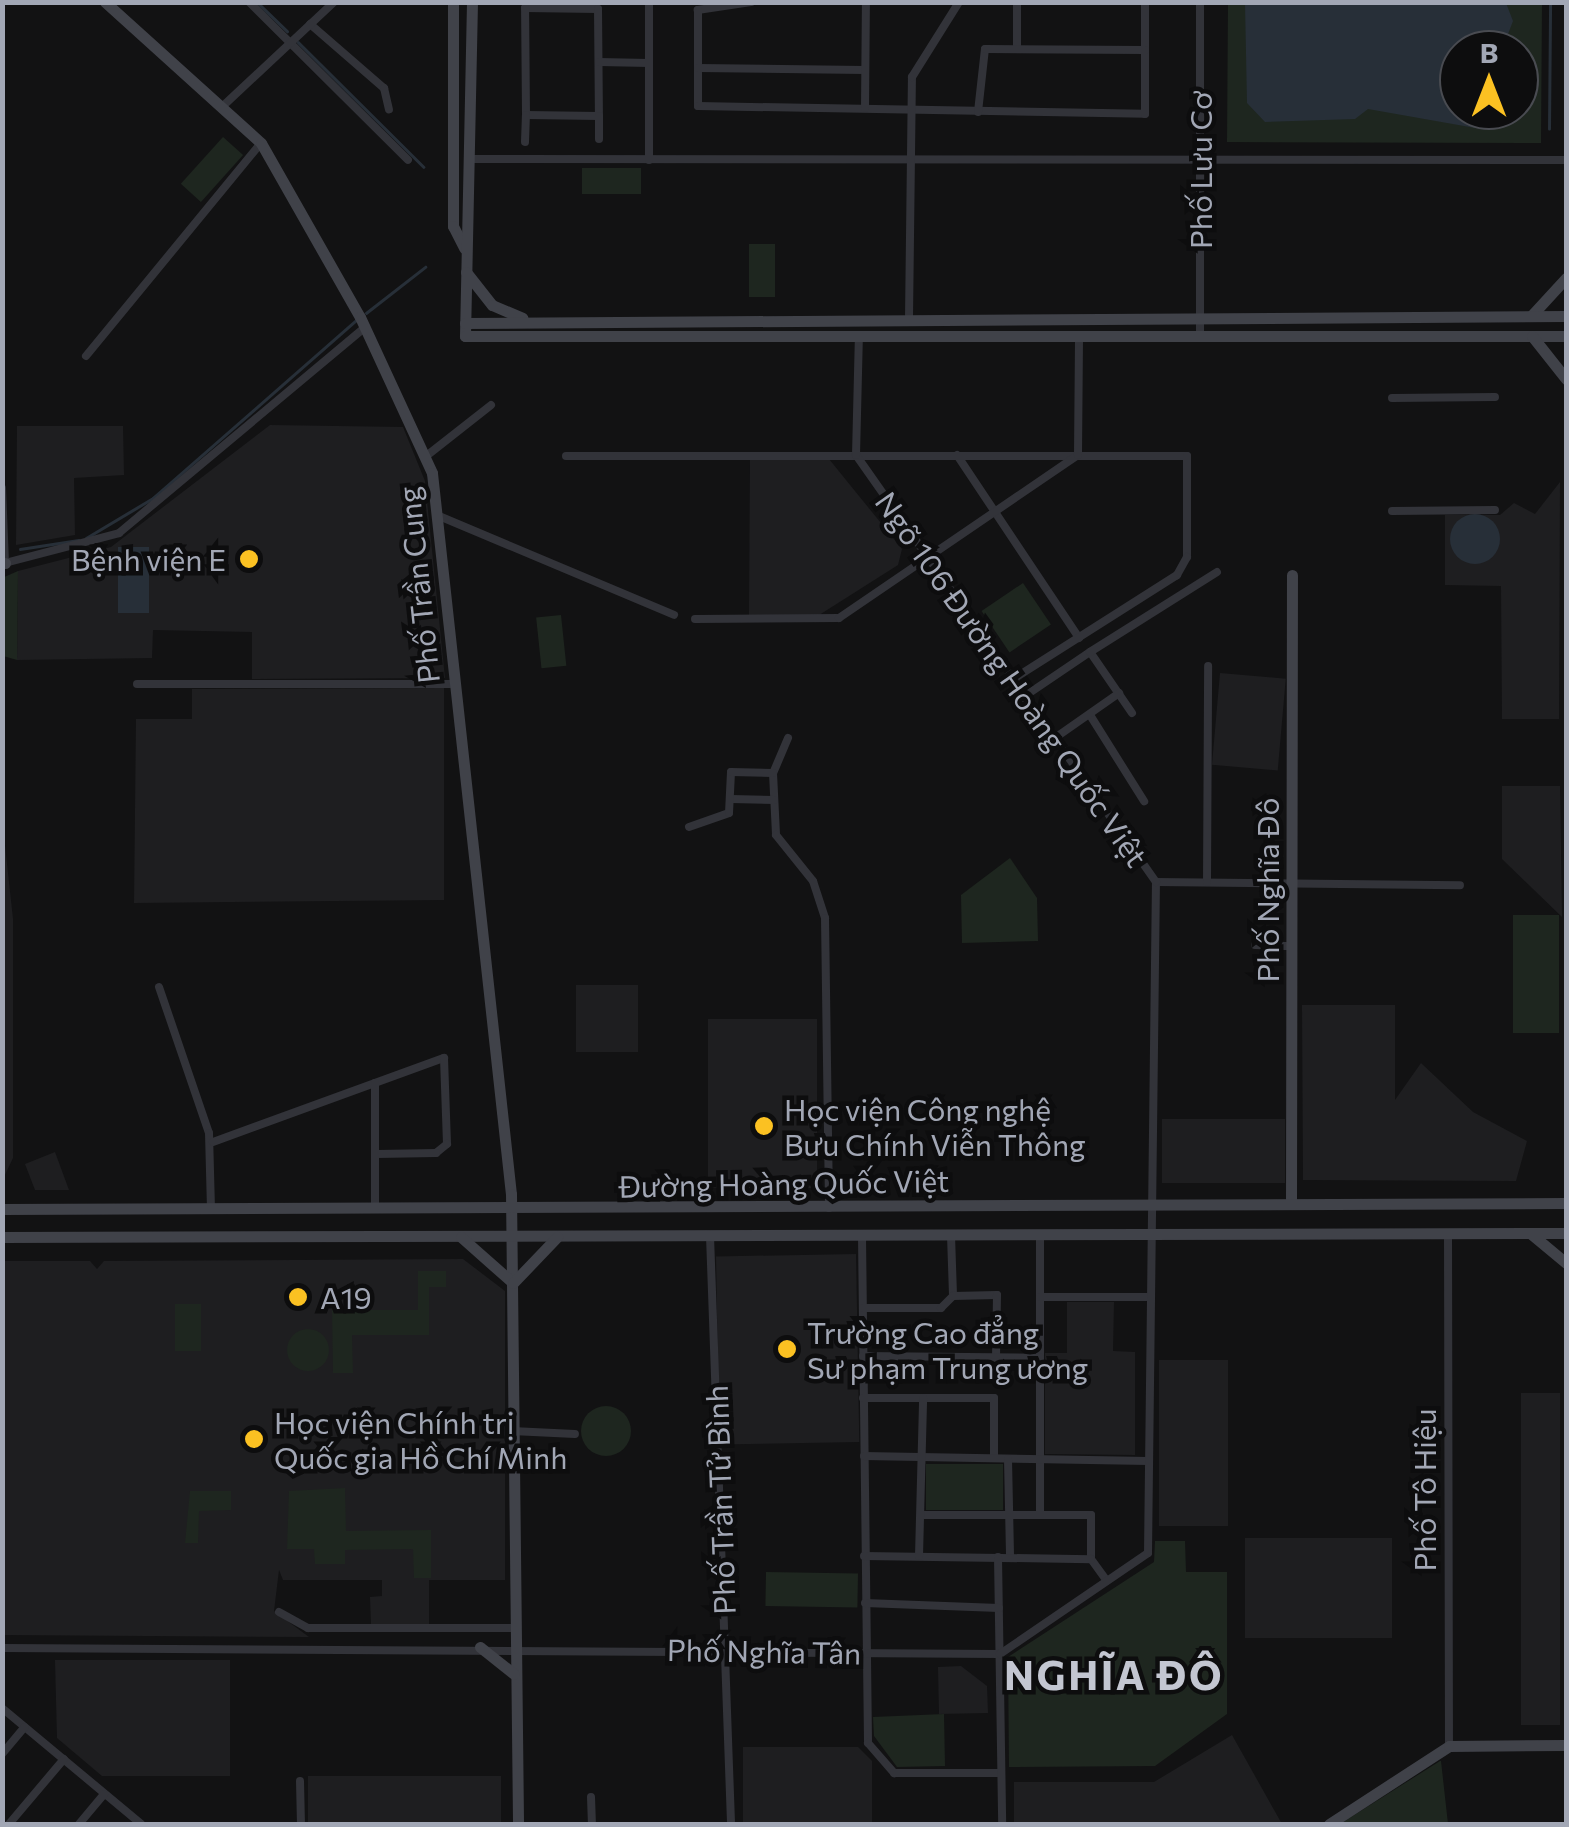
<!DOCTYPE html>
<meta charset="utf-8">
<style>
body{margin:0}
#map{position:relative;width:1569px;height:1827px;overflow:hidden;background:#121213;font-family:Commissioner,sans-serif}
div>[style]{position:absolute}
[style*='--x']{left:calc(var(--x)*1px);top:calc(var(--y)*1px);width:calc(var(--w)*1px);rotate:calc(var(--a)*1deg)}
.built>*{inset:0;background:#1e1e20;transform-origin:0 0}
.green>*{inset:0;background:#1e261f;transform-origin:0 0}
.round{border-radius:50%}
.water>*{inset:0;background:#272f38;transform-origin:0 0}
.stream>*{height:2.5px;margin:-1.25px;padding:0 1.25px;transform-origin:1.25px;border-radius:1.25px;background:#272f38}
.street>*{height:8px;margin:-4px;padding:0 4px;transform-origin:4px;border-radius:4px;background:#323339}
.secondary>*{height:11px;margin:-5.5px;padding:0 5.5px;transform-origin:5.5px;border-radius:5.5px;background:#404249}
.dots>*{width:28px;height:28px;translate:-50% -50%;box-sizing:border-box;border:5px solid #0d0d0e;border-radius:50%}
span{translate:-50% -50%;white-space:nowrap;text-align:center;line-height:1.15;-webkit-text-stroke:9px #0d0d0e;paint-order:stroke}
.street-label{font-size:30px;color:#a2a7b5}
.poi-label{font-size:30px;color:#a2a7b5}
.right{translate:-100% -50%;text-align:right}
.left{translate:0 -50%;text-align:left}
.district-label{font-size:40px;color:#c3c6d1;font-weight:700;letter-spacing:2.5px}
.frame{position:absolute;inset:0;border:5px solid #a2a7b5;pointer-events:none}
.north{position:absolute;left:1439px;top:30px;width:100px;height:100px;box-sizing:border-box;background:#0d0d0e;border:2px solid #494b51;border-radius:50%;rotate:0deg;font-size:28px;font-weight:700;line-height:40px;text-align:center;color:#a2a7b5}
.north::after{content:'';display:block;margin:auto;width:35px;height:45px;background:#fbc122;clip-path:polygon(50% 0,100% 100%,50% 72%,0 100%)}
</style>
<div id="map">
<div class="built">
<div style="clip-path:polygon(270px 425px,403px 427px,425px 481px,445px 678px,252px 679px,252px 632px,153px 630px,152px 658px,17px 660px,18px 571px,111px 547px)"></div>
<div style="clip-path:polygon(17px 426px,123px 426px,124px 475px,74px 478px,75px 535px,16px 545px)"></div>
<div style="clip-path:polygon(829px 459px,902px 549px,898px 565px,816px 617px,749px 617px,750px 460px)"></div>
<div style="clip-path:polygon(1560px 482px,1559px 719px,1502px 719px,1501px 586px,1445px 585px,1445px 515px,1500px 515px,1514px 503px,1535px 514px)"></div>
<div style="left:1220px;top:673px;width:66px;height:92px;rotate:5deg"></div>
<div style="clip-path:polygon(444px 688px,444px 900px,134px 903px,136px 719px,192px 719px,192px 689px)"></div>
<div style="clip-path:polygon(1502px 786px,1560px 786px,1562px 917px,1502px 859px)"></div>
<div style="clip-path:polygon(3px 827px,13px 919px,13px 1158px,3px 1179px)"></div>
<div style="left:576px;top:985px;width:62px;height:67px"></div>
<div style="clip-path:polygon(1302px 1005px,1395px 1005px,1395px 1100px,1421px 1063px,1473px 1112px,1527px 1141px,1516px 1181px,1303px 1180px)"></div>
<div style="left:817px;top:1019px;width:169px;height:109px;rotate:90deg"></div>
<div style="left:1162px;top:1119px;width:123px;height:64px"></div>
<div style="clip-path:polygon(55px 1152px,69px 1190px,35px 1190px,25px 1164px)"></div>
<div style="left:856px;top:1254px;width:188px;height:140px;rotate:89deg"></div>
<div style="clip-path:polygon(463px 1259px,505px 1291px,505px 1580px,429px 1580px,429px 1624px,371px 1624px,370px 1597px,382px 1596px,382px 1580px,283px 1580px,279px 1570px,274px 1611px,309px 1637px,3px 1635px,2px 1261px,90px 1261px,97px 1269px,104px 1261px)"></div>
<div style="clip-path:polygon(1067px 1302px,1114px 1302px,1113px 1351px,1135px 1352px,1135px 1455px,1045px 1454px,1045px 1353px,1067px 1353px)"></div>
<div style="left:1159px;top:1360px;width:69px;height:166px"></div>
<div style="left:1521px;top:1393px;width:39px;height:332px"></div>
<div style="left:1245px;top:1538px;width:147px;height:100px"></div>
<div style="clip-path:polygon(55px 1660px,230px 1660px,230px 1776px,102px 1776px,57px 1738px)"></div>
<div style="clip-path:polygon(961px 1666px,987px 1686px,988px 1713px,939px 1714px,938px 1667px)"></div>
<div style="clip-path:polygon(1232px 1735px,1282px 1824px,1014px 1824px,1014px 1782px,1154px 1782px)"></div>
<div style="clip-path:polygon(743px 1747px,858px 1747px,872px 1761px,872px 1824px,743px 1824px)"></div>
<div style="left:308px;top:1776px;width:193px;height:48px"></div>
</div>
<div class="green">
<div style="clip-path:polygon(evenodd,1228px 3px,1542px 3px,1541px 143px,1227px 142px,1228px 3px,1459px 50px,1519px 50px,1519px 110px,1459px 110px,1459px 50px)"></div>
<div style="left:223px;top:137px;width:27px;height:63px;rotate:42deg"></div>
<div style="left:582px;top:168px;width:59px;height:26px"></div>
<div style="left:749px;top:244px;width:26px;height:53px"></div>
<div style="clip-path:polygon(18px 571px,17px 660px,3px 656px,2px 578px)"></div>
<div style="left:1023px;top:583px;width:50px;height:50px;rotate:56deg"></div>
<div style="left:561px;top:615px;width:51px;height:25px;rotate:84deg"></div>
<div style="clip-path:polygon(1010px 858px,1037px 898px,1038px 941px,962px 943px,961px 895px)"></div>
<div style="left:1513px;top:915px;width:46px;height:118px"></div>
<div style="clip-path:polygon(418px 1271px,446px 1271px,446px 1287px,429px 1287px,429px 1335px,352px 1335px,353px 1373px,333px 1373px,332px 1310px,418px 1310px)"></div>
<div style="left:201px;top:1304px;width:47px;height:26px;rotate:90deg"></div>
<div class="round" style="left:287px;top:1329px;width:42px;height:42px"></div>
<div class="round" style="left:581px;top:1406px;width:50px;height:50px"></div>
<div style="left:926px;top:1464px;width:77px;height:46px"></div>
<div style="clip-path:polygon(345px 1488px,346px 1531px,431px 1530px,431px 1578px,414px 1578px,413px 1549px,345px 1550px,345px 1564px,315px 1564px,314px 1549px,287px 1549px,289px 1491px)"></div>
<div style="clip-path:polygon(190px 1491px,231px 1491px,231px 1510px,199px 1511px,198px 1543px,185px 1543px)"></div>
<div style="clip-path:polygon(1155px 1541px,1185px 1541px,1186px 1572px,1227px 1572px,1227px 1714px,1155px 1766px,1009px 1767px,1008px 1657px,1154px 1562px)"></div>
<div style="left:766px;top:1572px;width:92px;height:34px;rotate:1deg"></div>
<div style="clip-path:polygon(944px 1714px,945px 1766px,897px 1767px,874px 1736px,873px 1717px)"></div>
<div style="clip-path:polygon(1441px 1761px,1448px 1824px,1340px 1824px,1440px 1761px)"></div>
</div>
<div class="water">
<div style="clip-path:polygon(1245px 3px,1506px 3px,1513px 21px,1502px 50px,1459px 50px,1459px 110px,1506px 110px,1481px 129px,1368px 109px,1355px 119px,1265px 122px,1247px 103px)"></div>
<div class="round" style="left:1450px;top:514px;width:50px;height:50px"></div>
<div style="left:118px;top:547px;width:31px;height:66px"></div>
</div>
<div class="stream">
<div style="--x:257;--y:2;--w:42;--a:44"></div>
<div style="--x:298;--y:42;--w:177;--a:44.8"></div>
<div style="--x:1549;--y:129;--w:127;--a:-89.5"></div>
<div style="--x:366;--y:313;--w:75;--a:-37.9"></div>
<div style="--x:86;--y:538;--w:78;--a:-30.8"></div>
<div style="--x:153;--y:498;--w:269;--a:-41.2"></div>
<div style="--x:20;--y:549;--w:59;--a:-8.8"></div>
</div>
<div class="street">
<div style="--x:249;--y:2;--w:224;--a:44.8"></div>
<div style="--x:751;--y:2;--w:54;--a:171.4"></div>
<div style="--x:698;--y:10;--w:96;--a:90"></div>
<div style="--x:698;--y:106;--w:447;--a:1"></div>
<div style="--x:1145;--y:114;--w:112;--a:-90"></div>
<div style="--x:525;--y:8;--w:73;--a:0.8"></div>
<div style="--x:598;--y:9;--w:107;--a:89.5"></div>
<div style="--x:599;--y:116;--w:73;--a:-179.2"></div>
<div style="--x:526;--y:115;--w:107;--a:-90.5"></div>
<div style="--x:310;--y:24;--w:98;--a:40.9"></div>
<div style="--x:384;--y:88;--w:22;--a:77"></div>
<div style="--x:1017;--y:49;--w:47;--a:-90"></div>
<div style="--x:599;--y:62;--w:50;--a:1.1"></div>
<div style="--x:698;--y:68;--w:167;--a:0.7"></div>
<div style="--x:224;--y:105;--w:151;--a:-43.1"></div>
<div style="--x:865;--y:108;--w:106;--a:-89.5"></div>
<div style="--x:978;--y:112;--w:63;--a:-83.7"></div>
<div style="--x:985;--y:49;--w:160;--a:0.4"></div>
<div style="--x:599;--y:116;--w:23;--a:90"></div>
<div style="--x:525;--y:142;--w:27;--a:-88"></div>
<div style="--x:473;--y:159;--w:1093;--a:0.05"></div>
<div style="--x:649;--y:160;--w:158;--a:-90"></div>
<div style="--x:909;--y:318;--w:241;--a:-89.3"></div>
<div style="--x:912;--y:77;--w:89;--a:-57.9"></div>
<div style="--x:1200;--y:337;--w:335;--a:-90"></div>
<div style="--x:86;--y:356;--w:276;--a:-50.6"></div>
<div style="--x:1392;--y:398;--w:103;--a:-0.6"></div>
<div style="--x:957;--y:455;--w:220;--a:56.3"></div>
<div style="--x:566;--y:456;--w:621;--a:0"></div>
<div style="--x:1187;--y:456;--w:101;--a:90"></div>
<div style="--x:1187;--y:557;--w:21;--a:119"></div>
<div style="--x:1177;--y:575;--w:198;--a:147.6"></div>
<div style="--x:425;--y:457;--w:84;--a:-38.2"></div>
<div style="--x:2;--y:488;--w:75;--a:87.7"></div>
<div style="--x:5;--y:563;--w:118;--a:-14.7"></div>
<div style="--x:119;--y:533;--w:319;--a:-39.9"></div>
<div style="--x:1392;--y:511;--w:103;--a:-0.6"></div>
<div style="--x:439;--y:516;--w:255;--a:22.8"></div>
<div style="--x:695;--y:619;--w:144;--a:-0.4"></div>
<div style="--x:839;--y:618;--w:289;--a:-34.3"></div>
<div style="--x:1078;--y:455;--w:119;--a:-89.5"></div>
<div style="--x:137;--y:684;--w:316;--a:0"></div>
<div style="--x:1022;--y:698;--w:82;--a:-34.1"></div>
<div style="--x:1132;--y:713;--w:74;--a:-124.5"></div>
<div style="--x:1090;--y:652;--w:150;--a:-32.2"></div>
<div style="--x:1090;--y:715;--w:102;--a:57.9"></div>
<div style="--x:788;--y:738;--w:38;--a:113"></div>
<div style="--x:773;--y:773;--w:62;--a:87.2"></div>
<div style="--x:776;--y:835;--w:59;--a:51.2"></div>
<div style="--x:813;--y:881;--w:39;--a:72"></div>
<div style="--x:825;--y:918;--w:290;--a:89.2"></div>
<div style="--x:1052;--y:740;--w:82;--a:-35"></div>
<div style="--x:731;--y:799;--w:43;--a:1.3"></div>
<div style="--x:689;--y:827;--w:42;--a:-19.3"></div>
<div style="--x:729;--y:813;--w:41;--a:-87.2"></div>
<div style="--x:731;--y:772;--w:42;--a:1.4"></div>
<div style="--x:1156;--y:882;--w:304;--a:0.6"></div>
<div style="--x:1207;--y:882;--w:216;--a:-89.7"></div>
<div style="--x:1255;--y:945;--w:37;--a:2"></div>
<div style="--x:159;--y:987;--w:154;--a:71.1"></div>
<div style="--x:209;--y:1133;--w:76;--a:88.5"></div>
<div style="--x:213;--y:1142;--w:246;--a:-20"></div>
<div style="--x:444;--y:1058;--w:86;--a:88"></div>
<div style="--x:447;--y:1144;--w:14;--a:141"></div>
<div style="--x:436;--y:1153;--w:59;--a:179"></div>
<div style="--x:375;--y:1208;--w:125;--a:-90"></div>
<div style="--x:1448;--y:1233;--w:513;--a:89.89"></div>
<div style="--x:1040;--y:1234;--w:281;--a:90"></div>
<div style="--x:951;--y:1235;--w:61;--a:88.1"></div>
<div style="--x:710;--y:1236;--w:588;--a:87.95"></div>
<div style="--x:862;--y:1236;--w:507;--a:89.32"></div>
<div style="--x:868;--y:1743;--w:40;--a:49"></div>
<div style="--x:894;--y:1773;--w:107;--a:0"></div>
<div style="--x:1040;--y:1297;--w:110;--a:0"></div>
<div style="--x:863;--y:1308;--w:78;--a:0"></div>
<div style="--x:941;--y:1308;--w:17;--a:-45"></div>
<div style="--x:953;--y:1296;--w:44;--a:-1.3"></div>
<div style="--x:997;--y:1295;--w:63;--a:90.9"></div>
<div style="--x:863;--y:1356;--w:177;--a:0.6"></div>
<div style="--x:863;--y:1398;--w:131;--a:0"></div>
<div style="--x:994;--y:1398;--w:60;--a:90"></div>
<div style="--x:512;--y:1431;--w:63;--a:2.7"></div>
<div style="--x:864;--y:1456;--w:284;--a:1"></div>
<div style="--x:1008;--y:1459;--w:99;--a:88.8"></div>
<div style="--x:921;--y:1515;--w:170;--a:0"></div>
<div style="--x:1091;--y:1515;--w:44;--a:90"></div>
<div style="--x:1091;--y:1559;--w:27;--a:54"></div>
<div style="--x:864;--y:1556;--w:227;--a:0.8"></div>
<div style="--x:919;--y:1556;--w:158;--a:-88.5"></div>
<div style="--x:998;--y:1557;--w:267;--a:89.1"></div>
<div style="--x:865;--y:1603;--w:134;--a:2.1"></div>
<div style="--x:279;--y:1612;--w:33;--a:29"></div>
<div style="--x:308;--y:1628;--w:205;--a:0"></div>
<div style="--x:2;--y:1648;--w:998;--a:0.34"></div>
<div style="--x:1000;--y:1654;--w:179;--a:-34.3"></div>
<div style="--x:1148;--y:1553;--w:671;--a:-89.32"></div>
<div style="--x:1156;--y:882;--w:522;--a:-125.09"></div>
<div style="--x:856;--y:455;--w:119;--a:-88.6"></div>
<div style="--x:2;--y:1708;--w:181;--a:39.8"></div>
<div style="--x:2;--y:1754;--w:35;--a:-50"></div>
<div style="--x:300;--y:1781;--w:43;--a:88.7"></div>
<div style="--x:591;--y:1797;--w:27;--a:88"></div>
<div style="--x:9;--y:1824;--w:85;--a:-49.8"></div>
<div style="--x:79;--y:1824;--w:39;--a:-50"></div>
</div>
<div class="secondary">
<div style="--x:105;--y:2;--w:210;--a:42.1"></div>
<div style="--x:261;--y:143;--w:200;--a:60.4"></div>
<div style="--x:360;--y:317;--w:172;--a:65.2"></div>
<div style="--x:432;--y:473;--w:725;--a:83.75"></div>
<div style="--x:511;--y:1194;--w:630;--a:89.36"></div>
<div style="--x:453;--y:2;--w:224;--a:90"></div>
<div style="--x:453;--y:226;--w:25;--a:63"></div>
<div style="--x:472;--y:2;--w:334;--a:91.2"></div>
<div style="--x:465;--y:336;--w:1101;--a:0"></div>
<div style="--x:466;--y:272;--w:42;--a:51.8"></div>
<div style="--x:492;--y:305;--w:33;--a:23"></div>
<div style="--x:1531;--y:316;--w:52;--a:-47.4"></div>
<div style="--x:465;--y:323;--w:1101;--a:-0.36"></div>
<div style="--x:1532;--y:336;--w:55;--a:51.7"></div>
<div style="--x:2;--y:563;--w:3;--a:0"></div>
<div style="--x:1291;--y:1204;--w:629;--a:-89.91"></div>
<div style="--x:2;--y:1209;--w:1564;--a:-0.22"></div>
<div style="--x:1530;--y:1233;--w:47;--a:39.8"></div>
<div style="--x:2;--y:1237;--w:1564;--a:-0.15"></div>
<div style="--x:461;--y:1237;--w:69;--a:41.5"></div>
<div style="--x:513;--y:1283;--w:64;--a:-46.3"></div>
<div style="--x:480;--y:1647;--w:43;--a:38.5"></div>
<div style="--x:1329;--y:1824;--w:143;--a:-33"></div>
<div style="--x:1449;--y:1746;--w:117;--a:-0.5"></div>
</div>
<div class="dots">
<div style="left:249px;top:559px;background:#fbc122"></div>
<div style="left:764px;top:1126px;background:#fbc122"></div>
<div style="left:298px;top:1297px;background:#fbc122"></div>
<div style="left:787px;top:1349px;background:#fbc122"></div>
<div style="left:254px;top:1439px;background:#fbc122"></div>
</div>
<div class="street-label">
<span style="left:1200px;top:170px;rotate:-90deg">Phố Lưu Cơ</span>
<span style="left:418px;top:585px;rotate:-96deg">Phố Trần Cung</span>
<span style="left:1012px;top:679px;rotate:55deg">Ngõ 106 Đường Hoàng Quốc Việt</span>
<span style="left:1267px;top:890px;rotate:-90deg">Phố Nghĩa Đô</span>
<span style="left:784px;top:1183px;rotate:-1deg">Đường Hoàng Quốc Việt</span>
<span style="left:1424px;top:1490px;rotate:-90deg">Phố Tô Hiệu</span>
<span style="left:720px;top:1500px;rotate:-92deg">Phố Trần Tử Bình</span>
<span style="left:764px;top:1651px;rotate:1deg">Phố Nghĩa Tân</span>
</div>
<div class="poi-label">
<span class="right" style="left:226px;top:559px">Bệnh viện E</span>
<span class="left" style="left:784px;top:1126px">Học viện Công nghệ<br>Bưu Chính Viễn Thông</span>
<span class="left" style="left:320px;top:1297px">A19</span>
<span class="left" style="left:807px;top:1349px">Trường Cao đẳng<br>Sư phạm Trung ương</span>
<span class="left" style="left:274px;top:1439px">Học viện Chính trị<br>Quốc gia Hồ Chí Minh</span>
</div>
<div class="district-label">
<span style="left:1114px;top:1674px">NGHĨA ĐÔ</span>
</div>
<div class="frame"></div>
<div class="north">B</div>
</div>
